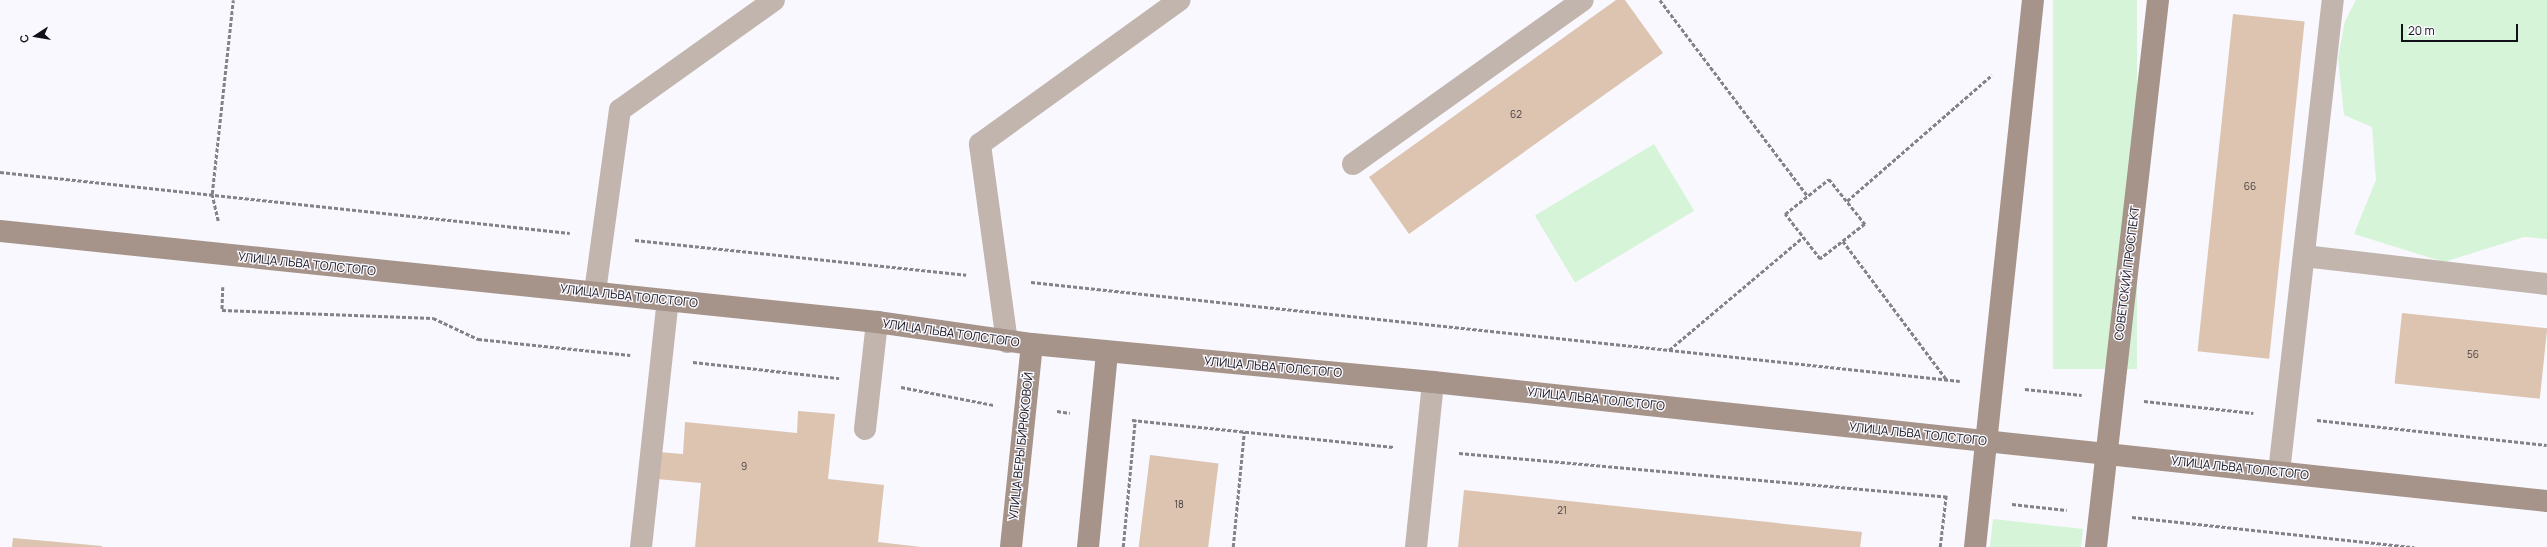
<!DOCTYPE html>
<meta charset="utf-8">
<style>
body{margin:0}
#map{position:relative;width:2547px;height:547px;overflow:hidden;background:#f9f8fe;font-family:Manrope,sans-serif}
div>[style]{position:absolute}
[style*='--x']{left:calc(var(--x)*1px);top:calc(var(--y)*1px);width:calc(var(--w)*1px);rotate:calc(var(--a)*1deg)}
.green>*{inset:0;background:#d6f4d7;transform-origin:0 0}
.building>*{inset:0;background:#dcc4b1;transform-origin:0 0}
.path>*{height:2.5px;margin-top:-1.25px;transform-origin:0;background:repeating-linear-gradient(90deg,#838189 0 4px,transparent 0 6px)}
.lane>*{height:22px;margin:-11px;padding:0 11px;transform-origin:11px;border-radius:11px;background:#c1b5ae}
.secondary>*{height:22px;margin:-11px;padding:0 11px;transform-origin:11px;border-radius:11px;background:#a6948a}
span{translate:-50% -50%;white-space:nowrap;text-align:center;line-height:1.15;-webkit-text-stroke:3px #f9f8fe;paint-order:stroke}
.number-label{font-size:10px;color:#443d3f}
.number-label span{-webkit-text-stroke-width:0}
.street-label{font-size:12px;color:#121019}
.north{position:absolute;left:16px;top:16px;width:40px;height:40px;-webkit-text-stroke:3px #f9f8fe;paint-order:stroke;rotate:258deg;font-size:11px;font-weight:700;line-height:16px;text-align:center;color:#121019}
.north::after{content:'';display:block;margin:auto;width:14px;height:18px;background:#121019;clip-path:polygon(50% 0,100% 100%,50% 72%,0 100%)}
.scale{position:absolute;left:2401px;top:24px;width:117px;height:18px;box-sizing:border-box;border:2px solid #121019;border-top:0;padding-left:5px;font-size:12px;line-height:14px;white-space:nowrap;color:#121019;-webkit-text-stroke:3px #f9f8fe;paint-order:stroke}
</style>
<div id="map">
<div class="green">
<div style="left:2053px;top:0;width:84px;height:369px"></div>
<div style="clip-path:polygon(2356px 0,2547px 0,2547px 239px,2524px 237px,2444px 262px,2354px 234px,2376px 180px,2372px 127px,2344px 115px,2338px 58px,2345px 21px)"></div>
<div style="left:1654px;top:144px;width:78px;height:139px;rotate:59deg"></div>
<div style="clip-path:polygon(1993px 519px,2083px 529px,2081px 547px,1990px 547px)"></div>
</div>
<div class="building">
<div style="clip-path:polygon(1616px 0,1625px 0,1663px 53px,1409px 234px,1369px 177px)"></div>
<div style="left:2233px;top:14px;width:72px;height:339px;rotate:6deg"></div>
<div style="left:2402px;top:313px;width:146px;height:71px;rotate:6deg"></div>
<div style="clip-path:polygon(798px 411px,835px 414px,828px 479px,884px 485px,878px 542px,921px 547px,695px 547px,701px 483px,657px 479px,659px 452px,683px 454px,685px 422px,797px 433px)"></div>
<div style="left:1150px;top:455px;width:69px;height:93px;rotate:7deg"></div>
<div style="clip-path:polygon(1464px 490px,1862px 532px,1860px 547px,1458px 547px)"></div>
<div style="clip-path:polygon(13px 538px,102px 546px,102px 547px,12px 547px)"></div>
</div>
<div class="path">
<div style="--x:1660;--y:0;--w:244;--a:53"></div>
<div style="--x:0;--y:172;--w:573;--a:6.11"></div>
<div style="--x:1829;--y:179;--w:58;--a:51.3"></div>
<div style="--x:1865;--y:224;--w:57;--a:142.1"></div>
<div style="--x:1820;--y:259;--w:57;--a:-127.9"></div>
<div style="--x:1785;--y:214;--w:56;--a:-38.5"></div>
<div style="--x:1847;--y:201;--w:192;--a:-41"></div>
<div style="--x:218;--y:221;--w:28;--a:-103"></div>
<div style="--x:212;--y:194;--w:195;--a:-83.8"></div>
<div style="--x:635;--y:240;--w:333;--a:6"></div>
<div style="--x:1843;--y:241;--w:174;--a:53.2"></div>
<div style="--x:1031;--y:282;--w:934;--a:6.08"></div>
<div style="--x:223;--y:287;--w:23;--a:92"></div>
<div style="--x:222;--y:310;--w:211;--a:2.2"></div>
<div style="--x:433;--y:318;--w:50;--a:25"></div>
<div style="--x:478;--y:339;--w:153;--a:6"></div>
<div style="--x:1669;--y:350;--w:175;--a:-40.1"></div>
<div style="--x:693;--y:362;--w:147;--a:6.3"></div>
<div style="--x:901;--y:387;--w:95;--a:11"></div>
<div style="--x:2025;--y:389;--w:57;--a:6"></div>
<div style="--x:2144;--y:401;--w:110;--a:6.3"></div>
<div style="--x:1057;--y:411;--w:13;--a:9"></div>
<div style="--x:1132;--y:420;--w:263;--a:5.9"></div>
<div style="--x:2317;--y:420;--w:231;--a:6.2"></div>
<div style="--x:1459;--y:453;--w:491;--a:5.1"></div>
<div style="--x:2012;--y:504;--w:55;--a:6.2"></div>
<div style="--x:2132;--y:517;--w:284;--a:6.1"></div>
<div style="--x:1123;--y:547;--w:128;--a:-84.6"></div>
<div style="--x:1233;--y:547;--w:116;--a:-84.5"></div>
<div style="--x:1940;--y:547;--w:52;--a:-83.4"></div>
</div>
<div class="lane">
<div style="--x:1353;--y:164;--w:282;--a:-35.5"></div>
<div style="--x:2304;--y:256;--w:245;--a:6.6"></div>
<div style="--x:595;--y:292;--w:184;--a:-82.2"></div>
<div style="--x:620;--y:110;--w:189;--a:-35.5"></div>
<div style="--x:1007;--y:342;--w:200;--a:-97.8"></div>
<div style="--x:980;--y:144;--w:246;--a:-35.8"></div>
<div style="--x:865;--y:429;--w:108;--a:-83.6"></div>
<div style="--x:2279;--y:472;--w:475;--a:-83.5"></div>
<div style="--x:641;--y:547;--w:248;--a:-83.8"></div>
<div style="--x:1416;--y:547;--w:166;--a:-84.1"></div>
</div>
<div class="secondary">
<div style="--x:0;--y:231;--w:882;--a:5.92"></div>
<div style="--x:877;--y:322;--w:157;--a:8.1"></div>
<div style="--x:1032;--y:344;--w:403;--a:5.4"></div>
<div style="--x:1433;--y:382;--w:1120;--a:6.1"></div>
<div style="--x:1011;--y:547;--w:204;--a:-84.1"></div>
<div style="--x:1088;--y:547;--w:196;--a:-84.4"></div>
<div style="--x:1975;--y:547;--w:550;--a:-83.95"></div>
<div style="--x:2096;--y:547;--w:551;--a:-83.53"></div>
</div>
<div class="number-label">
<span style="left:1516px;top:115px">62</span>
<span style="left:2250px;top:187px">66</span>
<span style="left:2473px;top:355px">56</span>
<span style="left:744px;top:467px">9</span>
<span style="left:1179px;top:505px">18</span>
<span style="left:1562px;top:511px">21</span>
</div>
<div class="street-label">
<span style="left:307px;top:264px;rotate:6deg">УЛИЦА ЛЬВА ТОЛСТОГО</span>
<span style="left:2127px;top:273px;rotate:-83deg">СОВЕТСКИЙ ПРОСПЕКТ</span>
<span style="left:629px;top:296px;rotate:6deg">УЛИЦА ЛЬВА ТОЛСТОГО</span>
<span style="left:951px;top:333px;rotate:8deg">УЛИЦА ЛЬВА ТОЛСТОГО</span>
<span style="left:1273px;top:367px;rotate:5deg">УЛИЦА ЛЬВА ТОЛСТОГО</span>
<span style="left:1596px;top:399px;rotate:6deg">УЛИЦА ЛЬВА ТОЛСТОГО</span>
<span style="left:1918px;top:434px;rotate:6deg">УЛИЦА ЛЬВА ТОЛСТОГО</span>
<span style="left:1021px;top:446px;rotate:-84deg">УЛИЦА ВЕРЫ БИРЮКОВОЙ</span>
<span style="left:2240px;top:468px;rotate:6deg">УЛИЦА ЛЬВА ТОЛСТОГО</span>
</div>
<div class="north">С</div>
<div class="scale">20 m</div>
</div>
